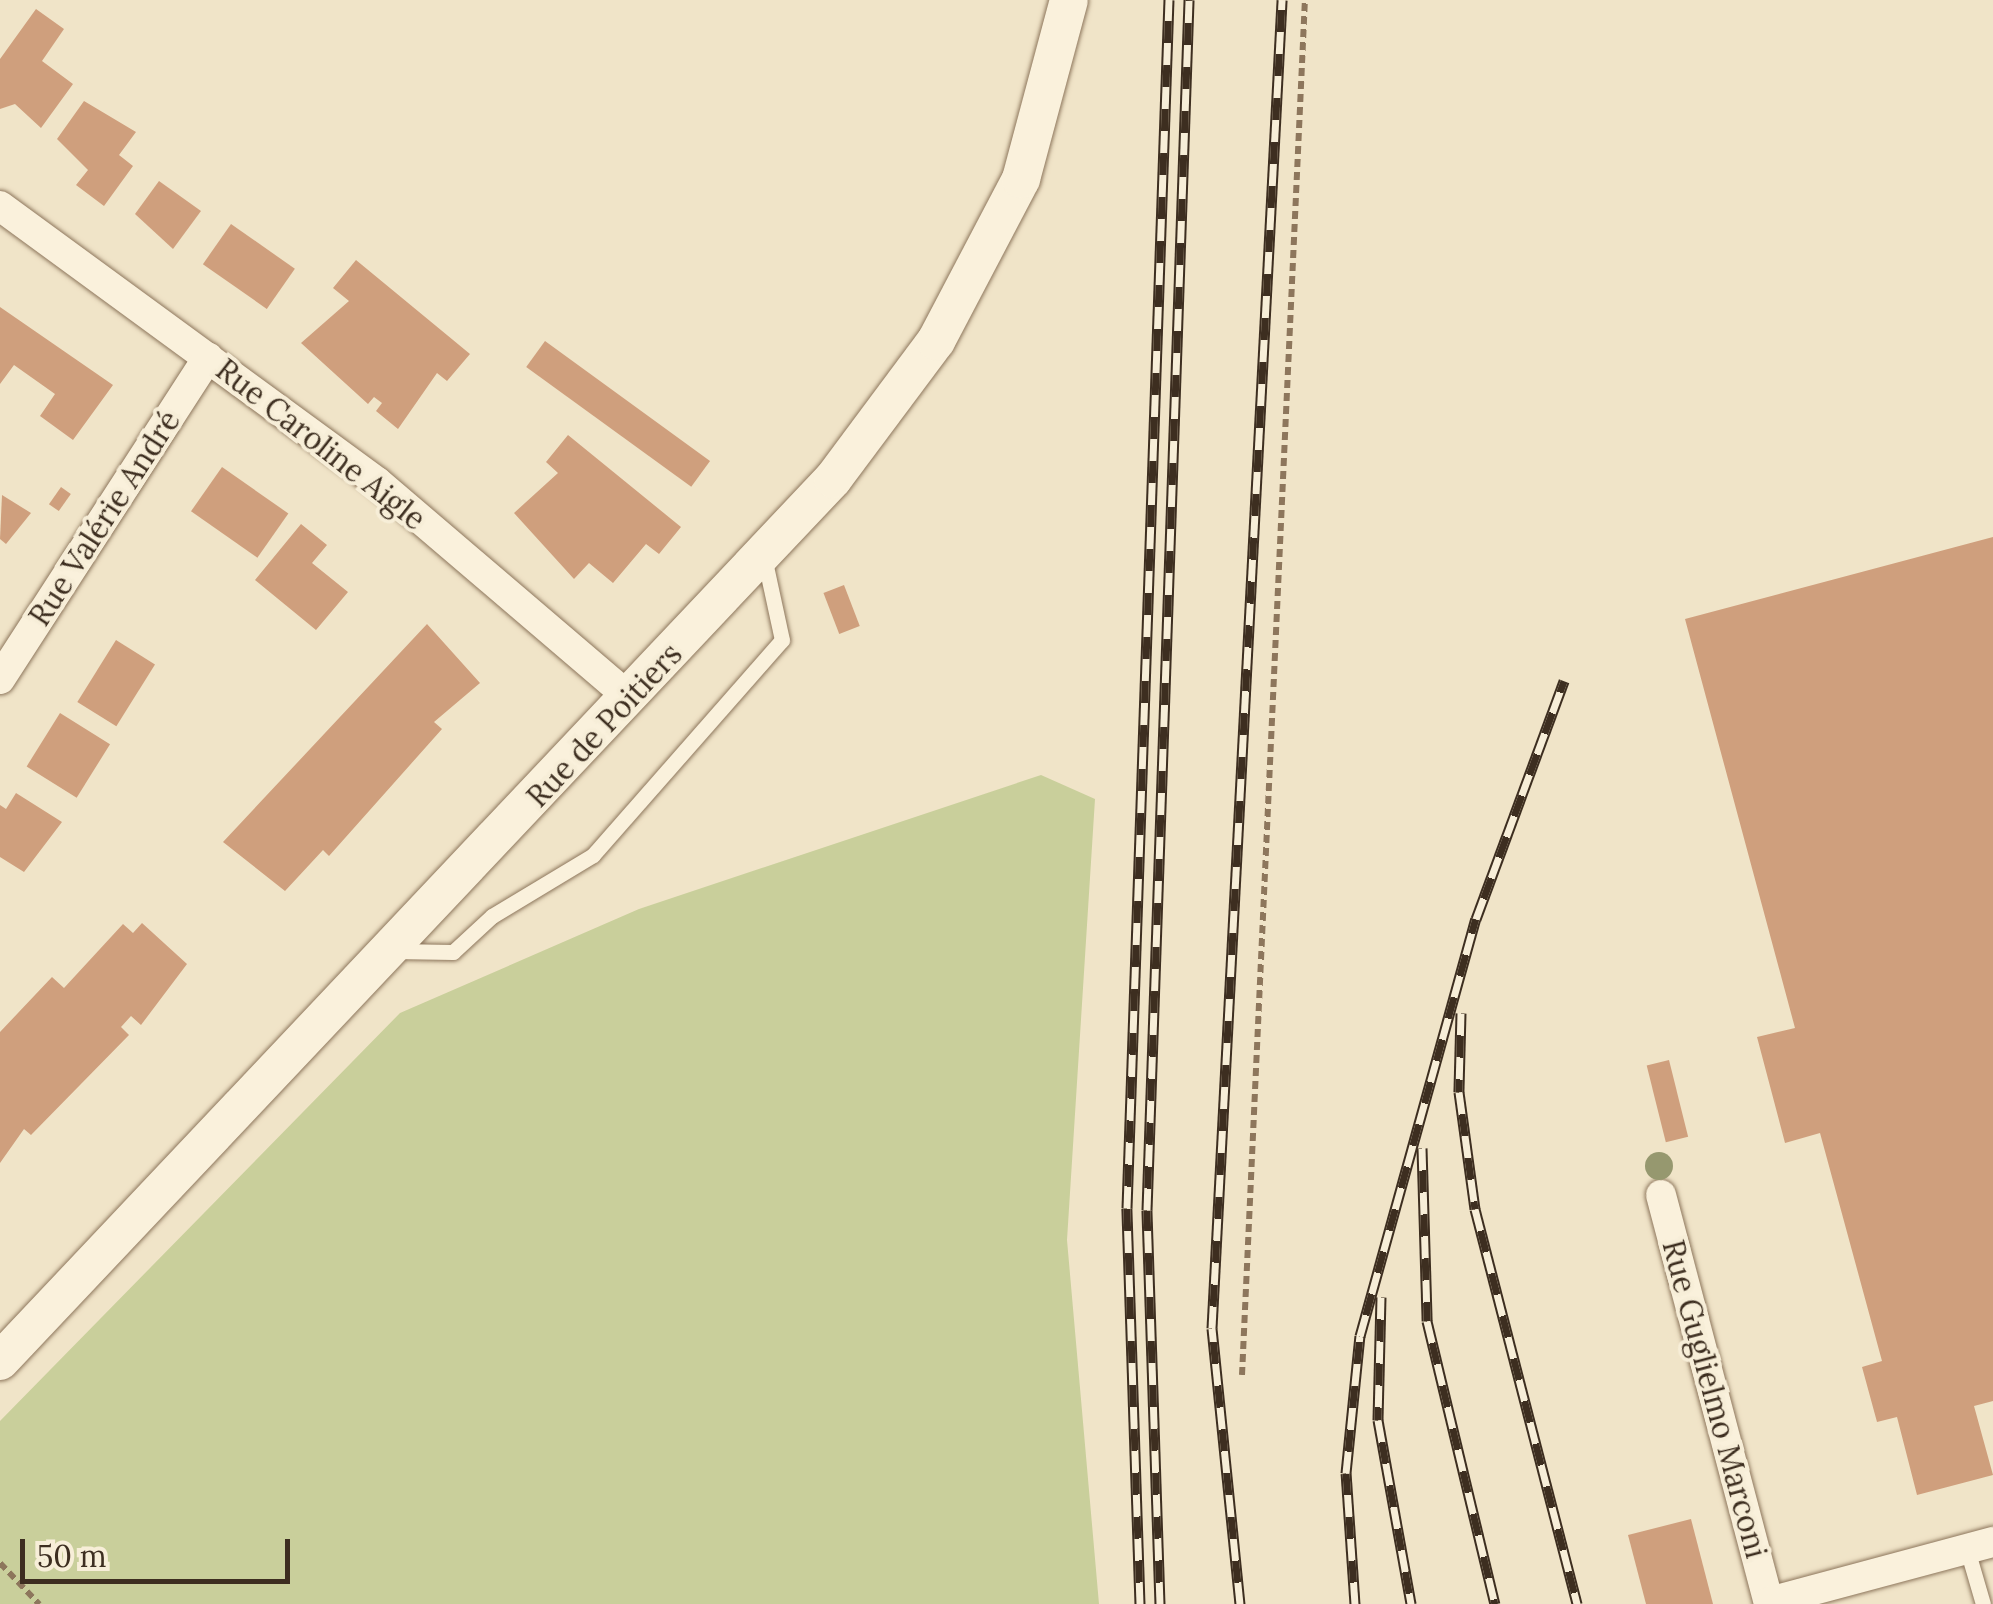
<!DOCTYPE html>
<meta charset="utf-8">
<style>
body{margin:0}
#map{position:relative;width:1993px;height:1604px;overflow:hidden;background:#f0e4c8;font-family:Lora,serif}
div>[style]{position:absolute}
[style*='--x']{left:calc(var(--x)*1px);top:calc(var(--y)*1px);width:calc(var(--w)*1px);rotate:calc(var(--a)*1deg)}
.green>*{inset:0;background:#c9cf9b}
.building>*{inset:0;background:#cf9f7d;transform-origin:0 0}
.path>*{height:6px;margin-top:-3px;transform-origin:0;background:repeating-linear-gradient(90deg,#8d765c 0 8px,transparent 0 13px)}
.roads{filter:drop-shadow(0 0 2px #8d765c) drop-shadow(0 0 2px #8d765c)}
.service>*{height:15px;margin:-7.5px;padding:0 7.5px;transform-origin:7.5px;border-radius:7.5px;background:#faf1dc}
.minor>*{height:30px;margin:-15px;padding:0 15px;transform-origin:15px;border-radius:15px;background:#faf1dc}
.tertiary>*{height:38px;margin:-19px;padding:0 19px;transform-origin:19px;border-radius:19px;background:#faf1dc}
.rail>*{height:11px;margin-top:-5.5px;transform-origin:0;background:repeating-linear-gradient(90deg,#f7eed8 0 22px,#3d2e20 0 44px);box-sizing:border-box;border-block:2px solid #3d2e20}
.trees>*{width:28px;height:28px;margin:-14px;border-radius:50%;background:#96986f}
span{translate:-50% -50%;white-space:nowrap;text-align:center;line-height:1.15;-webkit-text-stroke:8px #f7eed8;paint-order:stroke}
.street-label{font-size:30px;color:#3d2e20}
.scale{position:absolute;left:20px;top:1539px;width:270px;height:45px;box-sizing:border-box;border:5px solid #3d2e20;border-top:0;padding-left:12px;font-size:30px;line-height:35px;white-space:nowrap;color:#3d2e20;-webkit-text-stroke:8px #f7eed8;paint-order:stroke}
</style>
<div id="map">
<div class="green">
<div style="clip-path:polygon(1041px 775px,1095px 799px,1067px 1240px,1099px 1604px,0 1604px,0 1421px,400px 1013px,639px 909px)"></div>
</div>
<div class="building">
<div style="clip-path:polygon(36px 9px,64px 29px,42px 61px,73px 84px,41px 128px,15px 104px,0 109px,0 59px)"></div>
<div style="clip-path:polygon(84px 101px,136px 132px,119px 155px,133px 166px,104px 206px,76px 185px,88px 170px,57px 139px)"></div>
<div style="clip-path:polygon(159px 181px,201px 211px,173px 249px,135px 214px)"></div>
<div style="left:231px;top:224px;width:78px;height:49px;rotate:35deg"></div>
<div style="clip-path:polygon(356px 260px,470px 354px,447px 381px,437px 373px,398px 429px,376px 411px,382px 403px,374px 397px,368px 404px,301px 343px,349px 301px,333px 288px)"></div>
<div style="clip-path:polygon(0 307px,113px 385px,73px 440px,40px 416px,55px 394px,14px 365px,0 384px)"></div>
<div style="left:545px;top:341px;width:204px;height:32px;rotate:36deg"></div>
<div style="clip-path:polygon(568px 435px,681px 527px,659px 554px,646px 544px,613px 583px,589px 563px,574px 579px,514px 513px,558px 473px,546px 462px)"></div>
<div style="left:222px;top:467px;width:81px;height:54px;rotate:35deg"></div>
<div style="left:61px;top:487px;width:12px;height:21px;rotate:35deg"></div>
<div style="clip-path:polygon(2px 495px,31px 513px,6px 544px,0 539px)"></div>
<div style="clip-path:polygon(301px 524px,327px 545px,312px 563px,348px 592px,316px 630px,255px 580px)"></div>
<div style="clip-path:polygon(1993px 537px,1993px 1401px,1974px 1406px,1993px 1475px,1917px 1495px,1897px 1417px,1877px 1422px,1862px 1367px,1882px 1361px,1820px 1133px,1785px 1143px,1757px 1037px,1795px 1028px,1685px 619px)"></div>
<div style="left:844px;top:585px;width:44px;height:22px;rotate:69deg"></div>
<div style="clip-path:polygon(427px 624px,480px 683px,434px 722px,442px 729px,329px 856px,323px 850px,285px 891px,223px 842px)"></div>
<div style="left:116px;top:640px;width:46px;height:73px;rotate:32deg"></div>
<div style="left:60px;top:713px;width:59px;height:63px;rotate:32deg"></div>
<div style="clip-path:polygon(16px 793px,62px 822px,24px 872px,0 857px,0 805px,6px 809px)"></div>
<div style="clip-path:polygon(142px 923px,187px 964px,141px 1025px,131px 1016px,121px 1027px,129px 1035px,31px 1135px,24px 1129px,0 1163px,0 1032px,52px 977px,64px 988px,123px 924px,133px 933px)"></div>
<div style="left:1669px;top:1060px;width:79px;height:23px;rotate:76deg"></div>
<div style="clip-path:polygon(1691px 1519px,1713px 1604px,1646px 1604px,1628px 1535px)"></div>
</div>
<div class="path">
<div style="--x:1242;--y:1375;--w:1376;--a:-87.38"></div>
<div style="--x:0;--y:1563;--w:57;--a:46.4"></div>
</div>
<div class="roads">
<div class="service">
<div style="--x:394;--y:951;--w:59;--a:1"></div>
<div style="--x:453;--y:952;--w:53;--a:-42.7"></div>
<div style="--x:492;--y:916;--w:118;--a:-31.1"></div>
<div style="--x:593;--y:855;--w:286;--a:-48.7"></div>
<div style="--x:782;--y:640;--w:85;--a:-102.2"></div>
<div style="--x:1967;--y:1549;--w:57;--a:73.8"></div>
</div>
<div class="minor">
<div style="--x:0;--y:206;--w:467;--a:36.2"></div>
<div style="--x:377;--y:482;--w:333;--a:40.5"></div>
<div style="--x:0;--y:679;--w:383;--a:-57.1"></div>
<div style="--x:1661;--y:1195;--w:423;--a:75.2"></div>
<div style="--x:1769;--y:1602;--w:232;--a:-15"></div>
</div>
<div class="tertiary">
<div style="--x:0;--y:1361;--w:1213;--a:-46.64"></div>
<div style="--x:833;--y:479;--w:172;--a:-53.3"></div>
<div style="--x:936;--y:341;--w:183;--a:-62.3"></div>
<div style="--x:1021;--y:179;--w:185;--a:-75"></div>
</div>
</div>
<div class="rail">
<div style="--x:1461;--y:1013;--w:79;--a:91.5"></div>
<div style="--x:1459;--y:1092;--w:118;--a:82.2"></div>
<div style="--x:1475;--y:1209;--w:408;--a:75.5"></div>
<div style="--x:1422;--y:1148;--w:173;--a:88.3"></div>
<div style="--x:1427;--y:1321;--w:291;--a:76.5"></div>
<div style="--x:1381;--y:1297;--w:123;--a:91.4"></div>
<div style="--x:1378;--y:1420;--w:187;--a:79.8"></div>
<div style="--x:1140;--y:1604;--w:396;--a:-91.9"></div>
<div style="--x:1127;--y:1208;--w:1209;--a:-88.01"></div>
<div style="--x:1160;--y:1604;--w:394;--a:-91.9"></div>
<div style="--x:1147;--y:1210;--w:1211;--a:-88.01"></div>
<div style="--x:1240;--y:1604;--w:277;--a:-95.8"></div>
<div style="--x:1212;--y:1328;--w:1330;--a:-86.98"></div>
<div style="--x:1355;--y:1604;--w:131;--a:-93.9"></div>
<div style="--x:1346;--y:1473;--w:138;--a:-84.2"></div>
<div style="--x:1360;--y:1336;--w:433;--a:-74.5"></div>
<div style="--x:1476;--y:919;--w:254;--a:-69.7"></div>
</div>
<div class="trees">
<div style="left:1659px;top:1166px"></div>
</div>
<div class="street-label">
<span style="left:321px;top:444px;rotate:38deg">Rue Caroline Aigle</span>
<span style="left:104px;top:518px;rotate:-57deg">Rue Valérie André</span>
<span style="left:604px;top:725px;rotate:-47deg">Rue de Poitiers</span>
<span style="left:1715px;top:1399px;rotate:75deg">Rue Guglielmo Marconi</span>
</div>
<div class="scale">50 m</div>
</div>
